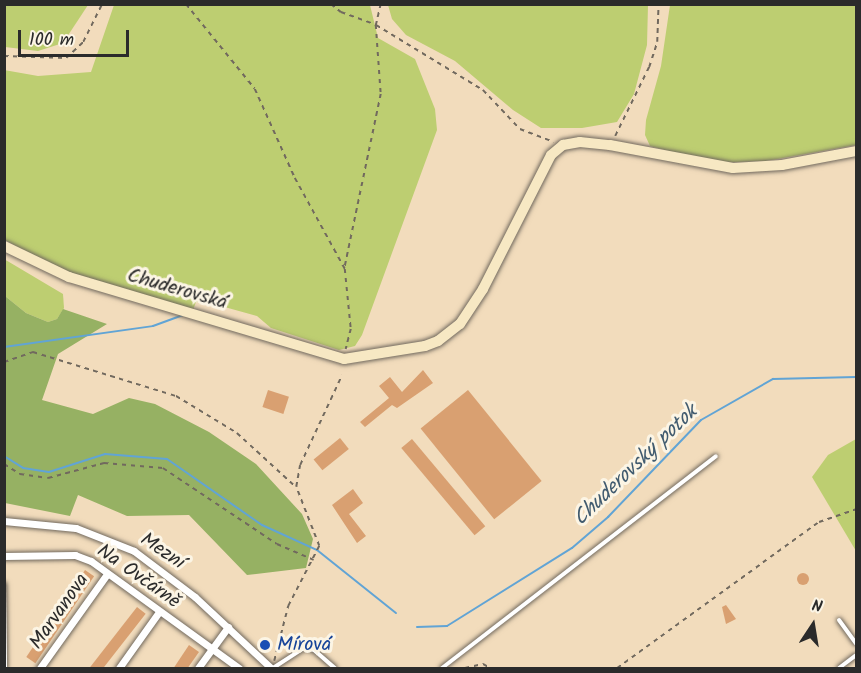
<!DOCTYPE html>
<meta charset="utf-8">
<style>
body{margin:0}
#map{position:relative;width:861px;height:673px;overflow:hidden;background:#f2dcbc;font-family:Kalam,sans-serif}
div>[style]{position:absolute}
[style*='--x']{left:calc(var(--x)*1px);top:calc(var(--y)*1px);width:calc(var(--w)*1px);rotate:calc(var(--a)*1deg)}
.green>*{inset:0;background:#bdce71}
.forest>*{inset:0;background:#96b163}
.stream>*{height:2px;margin:-1px;padding:0 1px;transform-origin:1px;border-radius:1px;background:#61a4d5}
.building>*{inset:0;background:#d9a071;transform-origin:0 0}
.round{border-radius:50%}
.path>*{height:1.5px;margin-top:-0.75px;transform-origin:0;background:repeating-linear-gradient(90deg,#71695e 0 4.5px,transparent 0 9px)}
.roads{filter:drop-shadow(0 0 2px #71695e) drop-shadow(0 0 2px #71695e)}
.lane>*{height:4px;margin:-2px;padding:0 2px;transform-origin:2px;border-radius:2px;background:#fff}
.street>*{height:7px;margin:-3.5px;padding:0 3.5px;transform-origin:3.5px;border-radius:3.5px;background:#fff}
.secondary>*{height:10px;margin:-5px;padding:0 5px;transform-origin:5px;border-radius:5px;background:#f7e8c3}
.dots>*{width:16px;height:16px;translate:-50% -50%;box-sizing:border-box;border:3px solid #fcf5e5;border-radius:50%}
span{translate:-50% -50%;white-space:nowrap;text-align:center;line-height:1.15;-webkit-text-stroke:6px #fcf5e5;paint-order:stroke}
.street-label{font-size:20px;color:#2b2b2b}
.transit-label{font-size:20px;color:#164399}
.left{translate:0 -50%;text-align:left}
.water-label{font-size:21px;color:#415b6f;font-style:italic}
.frame{position:absolute;inset:0;border:6px solid #2b2b2b;pointer-events:none}
.north{position:absolute;left:783px;top:595px;width:60px;height:60px;-webkit-text-stroke:4px #fcf5e5;paint-order:stroke;rotate:12deg;font-size:16px;font-weight:700;line-height:24px;text-align:center;color:#2b2b2b}
.north::after{content:'';display:block;margin:auto;width:21px;height:27px;background:#2b2b2b;clip-path:polygon(50% 0,100% 100%,50% 72%,0 100%)}
.scale{position:absolute;left:18px;top:30px;width:111px;height:27px;box-sizing:border-box;border:3px solid #2b2b2b;border-top:0;padding-left:8px;font-size:18px;line-height:21px;white-space:nowrap;color:#2b2b2b;-webkit-text-stroke:4px #fcf5e5;paint-order:stroke}
</style>
<div id="map">
<div class="green">
<div style="clip-path:polygon(5px 4px,88px 4px,88px 5px,63px 43px,38px 51px,5px 47px)"></div>
<div style="clip-path:polygon(114px 5px,370px 5px,378px 38px,415px 59px,435px 109px,437px 130px,362px 335px,355px 346px,339px 350px,271px 328px,257px 316px,203px 301px,196px 302px,193px 310px,66px 274px,5px 240px,4px 70px,38px 76px,91px 72px)"></div>
<div style="clip-path:polygon(388px 5px,648px 5px,647px 45px,634px 94px,617px 122px,582px 128px,541px 128px,513px 110px,455px 61px,406px 35px,392px 19px)"></div>
<div style="clip-path:polygon(670px 5px,856px 5px,856px 145px,766px 161px,712px 163px,650px 146px,645px 135px,646px 120px,661px 66px)"></div>
<div style="clip-path:polygon(4px 259px,63px 294px,64px 308px,57px 319px,48px 322px,26px 313px,5px 296px)"></div>
<div style="clip-path:polygon(856px 439px,856px 551px,812px 477px,828px 455px)"></div>
</div>
<div class="forest">
<div style="clip-path:polygon(5px 296px,26px 313px,48px 322px,57px 319px,63px 309px,107px 324px,58px 354px,42px 400px,93px 414px,129px 398px,155px 404px,209px 432px,256px 464px,302px 514px,313px 539px,306px 568px,247px 575px,189px 515px,127px 516px,78px 495px,70px 516px,5px 503px)"></div>
</div>
<div class="stream">
<div style="--x:4;--y:347;--w:150;--a:-8"></div>
<div style="--x:153;--y:326;--w:32;--a:-20"></div>
<div style="--x:4;--y:456;--w:22;--a:32"></div>
<div style="--x:23;--y:468;--w:26;--a:9"></div>
<div style="--x:49;--y:472;--w:59;--a:-17.8"></div>
<div style="--x:105;--y:454;--w:62;--a:4.6"></div>
<div style="--x:167;--y:459;--w:116;--a:34.8"></div>
<div style="--x:262;--y:525;--w:60;--a:24.4"></div>
<div style="--x:317;--y:550;--w:101;--a:38.6"></div>
<div style="--x:417;--y:627;--w:30;--a:-2"></div>
<div style="--x:447;--y:626;--w:147;--a:-32"></div>
<div style="--x:572;--y:548;--w:48;--a:-40.7"></div>
<div style="--x:608;--y:517;--w:134;--a:-46.2"></div>
<div style="--x:701;--y:420;--w:83;--a:-29.7"></div>
<div style="--x:773;--y:379;--w:83;--a:-1.4"></div>
</div>
<div class="building">
<div style="clip-path:polygon(423px 370px,433px 383px,397px 408px,392px 405px,365px 427px,360px 422px,389px 398px,379px 386px,390px 377px,402px 392px)"></div>
<div style="left:268px;top:390px;width:22px;height:18px;rotate:18deg"></div>
<div style="left:468px;top:390px;width:117px;height:61px;rotate:51deg"></div>
<div style="left:340px;top:438px;width:14px;height:34px;rotate:51deg"></div>
<div style="left:412px;top:439px;width:114px;height:14px;rotate:50deg"></div>
<div style="clip-path:polygon(353px 489px,363px 503px,349px 514px,366px 536px,357px 543px,332px 505px)"></div>
<div style="left:85px;top:570px;width:11px;height:105px;rotate:34deg"></div>
<div class="round" style="left:797px;top:573px;width:12px;height:12px"></div>
<div style="clip-path:polygon(726px 605px,736px 619px,726px 624px,722px 607px)"></div>
<div style="left:137px;top:607px;width:11px;height:76px;rotate:38deg"></div>
<div style="clip-path:polygon(189px 645px,199px 652px,187px 669px,173px 669px)"></div>
</div>
<div class="path">
<div style="--x:186;--y:4;--w:109;--a:50.9"></div>
<div style="--x:255;--y:89;--w:98;--a:65.8"></div>
<div style="--x:295;--y:178;--w:104;--a:61.2"></div>
<div style="--x:345;--y:269;--w:60;--a:84.3"></div>
<div style="--x:351;--y:329;--w:21;--a:104"></div>
<div style="--x:331;--y:4;--w:13;--a:39"></div>
<div style="--x:341;--y:12;--w:37;--a:20"></div>
<div style="--x:376;--y:25;--w:69;--a:85.9"></div>
<div style="--x:381;--y:94;--w:177;--a:101.8"></div>
<div style="--x:381;--y:4;--w:22;--a:103"></div>
<div style="--x:376;--y:25;--w:125;--a:31.3"></div>
<div style="--x:483;--y:90;--w:54;--a:46.5"></div>
<div style="--x:520;--y:129;--w:36;--a:21"></div>
<div style="--x:4;--y:56;--w:62;--a:1.8"></div>
<div style="--x:66;--y:58;--w:23;--a:-43"></div>
<div style="--x:83;--y:42;--w:42;--a:-63.4"></div>
<div style="--x:615;--y:136;--w:77;--a:-63.8"></div>
<div style="--x:649;--y:67;--w:26;--a:-72"></div>
<div style="--x:657;--y:42;--w:38;--a:-88"></div>
<div style="--x:4;--y:362;--w:31;--a:-19"></div>
<div style="--x:33;--y:352;--w:150;--a:17.1"></div>
<div style="--x:176;--y:396;--w:71;--a:31.2"></div>
<div style="--x:237;--y:433;--w:80;--a:42.5"></div>
<div style="--x:4;--y:464;--w:19;--a:32"></div>
<div style="--x:20;--y:474;--w:28;--a:8"></div>
<div style="--x:48;--y:478;--w:58;--a:-15"></div>
<div style="--x:104;--y:463;--w:59;--a:4.8"></div>
<div style="--x:163;--y:468;--w:137;--a:33.7"></div>
<div style="--x:277;--y:544;--w:40;--a:23.4"></div>
<div style="--x:274;--y:661;--w:57;--a:-75.7"></div>
<div style="--x:288;--y:606;--w:68;--a:-62.7"></div>
<div style="--x:319;--y:546;--w:63;--a:-111.3"></div>
<div style="--x:296;--y:487;--w:22;--a:-80"></div>
<div style="--x:300;--y:465;--w:99;--a:-65"></div>
<div style="--x:465;--y:668;--w:18;--a:-13"></div>
<div style="--x:483;--y:664;--w:8;--a:30"></div>
<div style="--x:617;--y:668;--w:249;--a:-35.9"></div>
<div style="--x:819;--y:522;--w:39;--a:-19"></div>
</div>
<div class="roads">
<div class="lane">
<div style="--x:4;--y:584;--w:84;--a:89.3"></div>
<div style="--x:839;--y:620;--w:29;--a:54"></div>
<div style="--x:273;--y:668;--w:37;--a:-33"></div>
<div style="--x:304;--y:648;--w:10;--a:11"></div>
<div style="--x:314;--y:650;--w:28;--a:41"></div>
<div style="--x:442;--y:668;--w:346;--a:-37.7"></div>
<div style="--x:839;--y:668;--w:21;--a:-37"></div>
</div>
<div class="street">
<div style="--x:4;--y:521;--w:72;--a:5.6"></div>
<div style="--x:76;--y:528;--w:62;--a:21.6"></div>
<div style="--x:134;--y:551;--w:76;--a:37"></div>
<div style="--x:195;--y:597;--w:104;--a:43.1"></div>
<div style="--x:4;--y:556;--w:71;--a:-0.8"></div>
<div style="--x:75;--y:555;--w:17;--a:21"></div>
<div style="--x:91;--y:561;--w:183;--a:35.9"></div>
<div style="--x:40;--y:668;--w:115;--a:-54.5"></div>
<div style="--x:119;--y:668;--w:69;--a:-54.5"></div>
<div style="--x:198;--y:668;--w:51;--a:-53.8"></div>
</div>
<div class="secondary">
<div style="--x:4;--y:246;--w:72;--a:25.5"></div>
<div style="--x:69;--y:277;--w:287;--a:16.6"></div>
<div style="--x:344;--y:359;--w:82;--a:-9.1"></div>
<div style="--x:425;--y:346;--w:14;--a:-21"></div>
<div style="--x:438;--y:341;--w:28;--a:-38"></div>
<div style="--x:460;--y:324;--w:42;--a:-56.7"></div>
<div style="--x:483;--y:289;--w:150;--a:-63.1"></div>
<div style="--x:551;--y:155;--w:16;--a:-40"></div>
<div style="--x:563;--y:145;--w:17;--a:-10"></div>
<div style="--x:580;--y:142;--w:30;--a:6"></div>
<div style="--x:610;--y:145;--w:125;--a:10.6"></div>
<div style="--x:733;--y:168;--w:49;--a:-3.5"></div>
<div style="--x:782;--y:165;--w:75;--a:-10.7"></div>
</div>
</div>
<div class="dots">
<div style="left:265px;top:645px;background:#1a4fb4"></div>
</div>
<div class="street-label">
<span style="left:177px;top:290px;rotate:16deg">Chuderovská</span>
<span style="left:162px;top:552px;rotate:34deg">Mezní</span>
<span style="left:138px;top:577px;rotate:35deg">Na Ovčárně</span>
<span style="left:60px;top:612px;rotate:-55deg">Marvanova</span>
</div>
<div class="transit-label">
<span class="left" style="left:277px;top:645px">Mírová</span>
</div>
<div class="water-label">
<span style="left:636px;top:466px;rotate:-44deg">Chuderovský potok</span>
</div>
<div class="frame"></div>
<div class="north">N</div>
<div class="scale">100 m</div>
</div>
